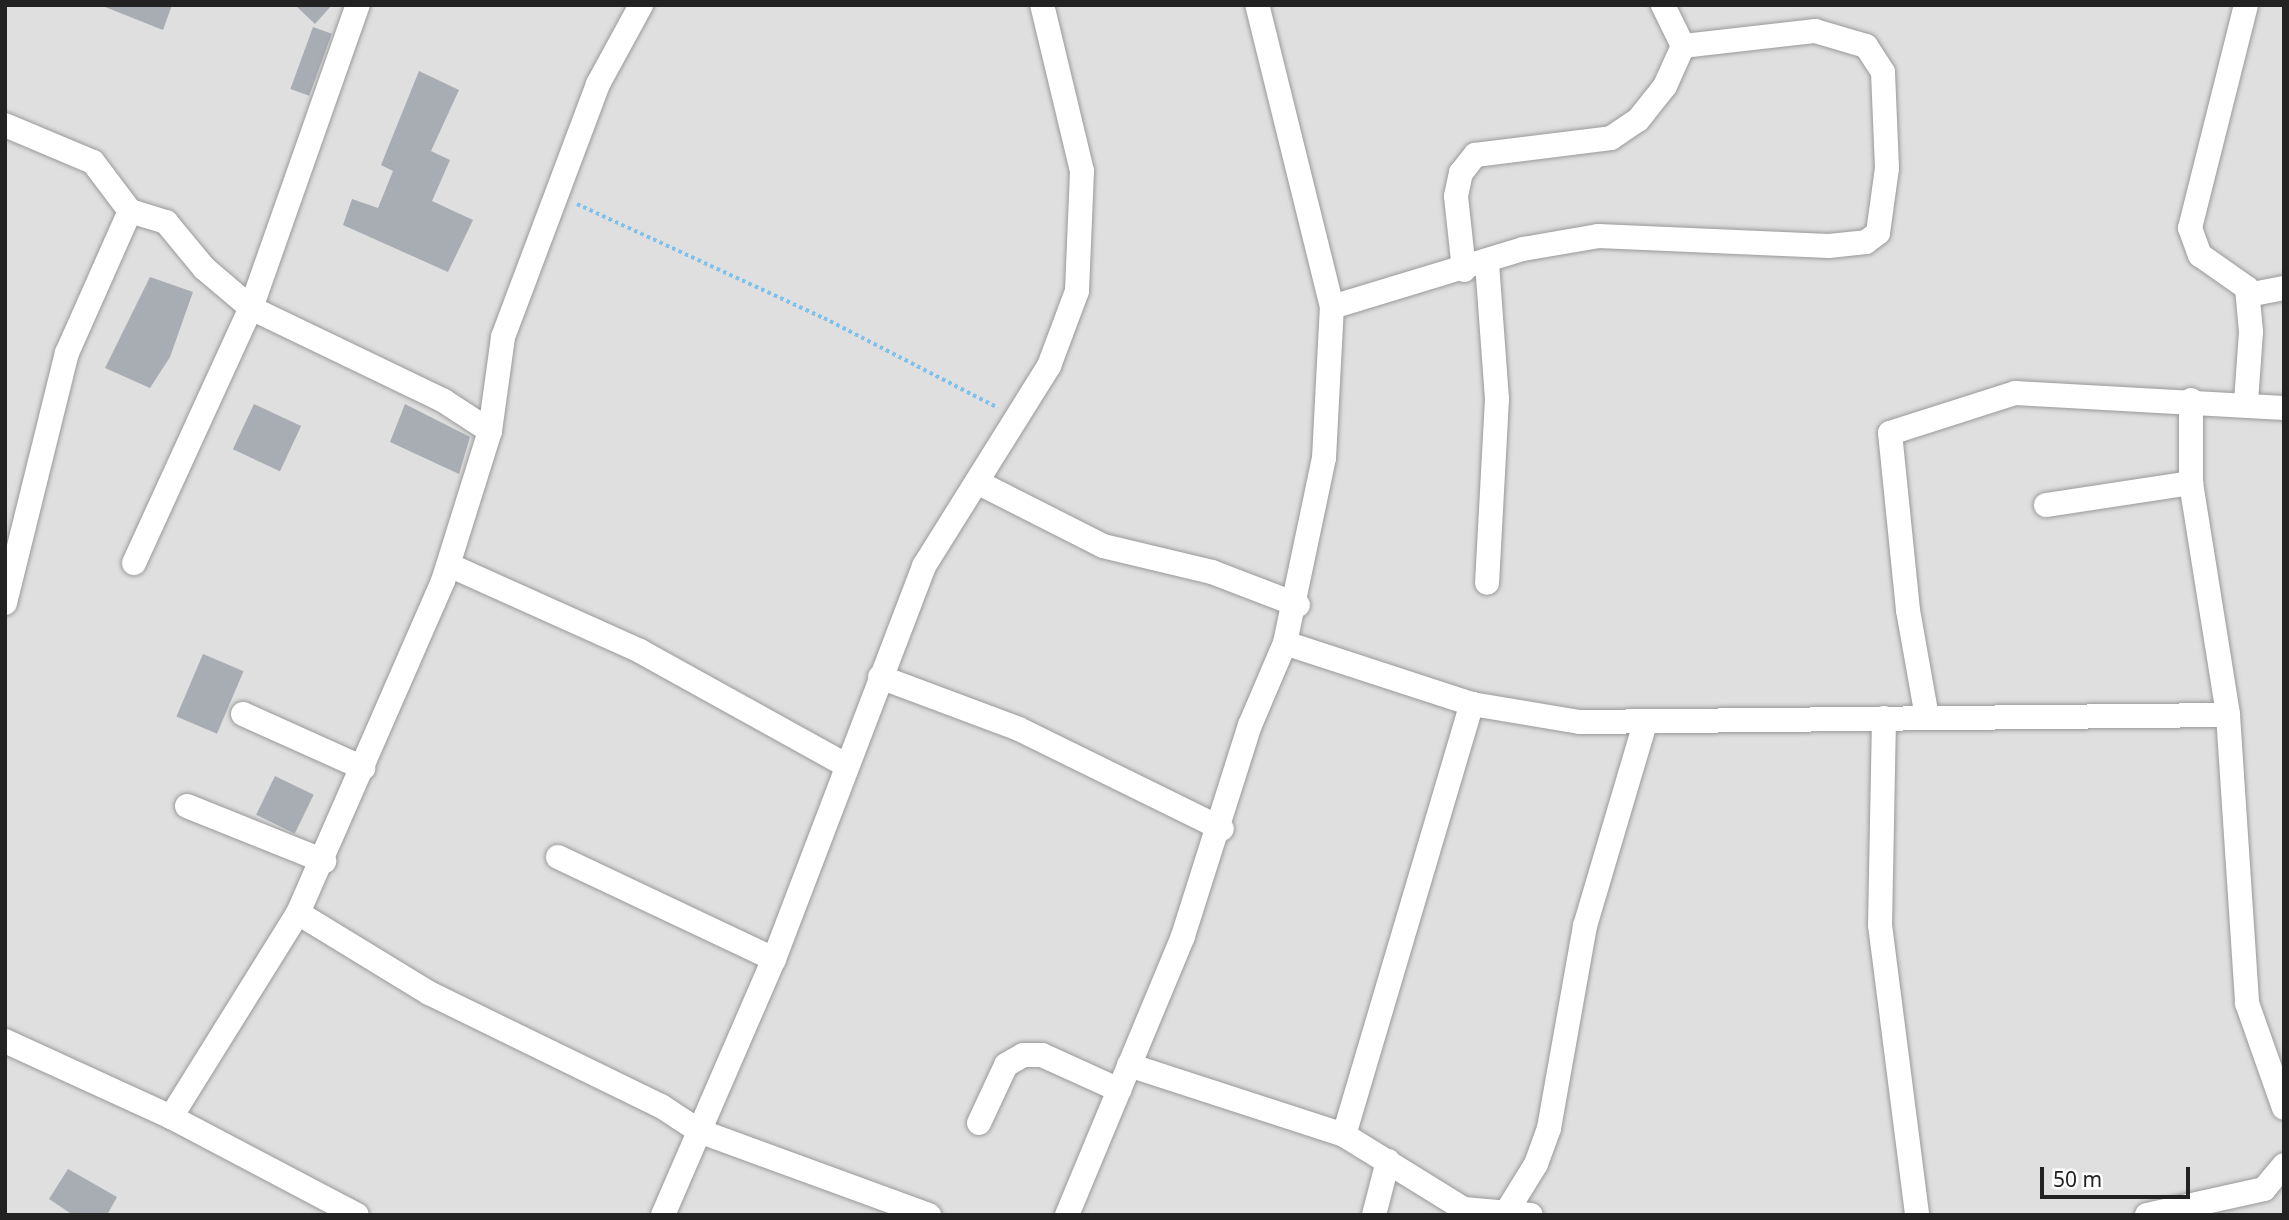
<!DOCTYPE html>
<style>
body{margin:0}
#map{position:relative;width:2289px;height:1220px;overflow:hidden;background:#e9eaf1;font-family:"Noto Sans",sans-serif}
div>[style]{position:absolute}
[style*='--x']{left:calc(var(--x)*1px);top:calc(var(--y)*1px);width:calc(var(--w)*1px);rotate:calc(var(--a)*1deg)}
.residential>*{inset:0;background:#dfdfdf;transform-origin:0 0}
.building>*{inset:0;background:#a8acb3;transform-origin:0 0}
.path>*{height:3.5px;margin-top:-1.75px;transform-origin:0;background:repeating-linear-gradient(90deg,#7ec1ed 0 3.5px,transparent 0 7px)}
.roads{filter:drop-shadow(0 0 2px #999) drop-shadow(0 0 2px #999)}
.minor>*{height:24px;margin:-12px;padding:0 12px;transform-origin:12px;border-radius:12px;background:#fff}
span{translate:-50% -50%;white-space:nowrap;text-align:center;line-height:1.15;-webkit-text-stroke:7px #fff;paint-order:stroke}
.frame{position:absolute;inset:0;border:7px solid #222;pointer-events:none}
.scale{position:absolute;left:2040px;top:1167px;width:150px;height:32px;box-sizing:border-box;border:4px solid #222;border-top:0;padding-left:9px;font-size:21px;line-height:24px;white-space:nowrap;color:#222;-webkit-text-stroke:5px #fff;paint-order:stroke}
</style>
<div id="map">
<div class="residential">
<div style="left:5px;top:5px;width:2279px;height:1210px"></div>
</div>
<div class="building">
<div style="clip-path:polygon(100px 5px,172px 5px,163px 30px)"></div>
<div style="clip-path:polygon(295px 5px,332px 5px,315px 24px)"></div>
<div style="left:313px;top:27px;width:20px;height:66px;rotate:20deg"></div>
<div style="clip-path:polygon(419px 71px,459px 90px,431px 151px,450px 160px,432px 201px,473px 220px,448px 272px,343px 225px,352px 199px,378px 208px,393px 171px,381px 165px)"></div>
<div style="clip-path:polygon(150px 277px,193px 292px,170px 357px,150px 388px,105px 368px)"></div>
<div style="left:254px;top:404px;width:52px;height:50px;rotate:25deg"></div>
<div style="clip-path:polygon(405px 404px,470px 437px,459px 474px,390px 442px)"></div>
<div style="left:203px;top:654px;width:44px;height:68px;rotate:23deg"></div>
<div style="left:275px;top:776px;width:43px;height:43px;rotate:26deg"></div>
<div style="clip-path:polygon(68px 1169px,117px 1197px,107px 1215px,73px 1215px,49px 1199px)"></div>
</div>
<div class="path">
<div style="--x:577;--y:204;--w:272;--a:24.8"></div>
<div style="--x:824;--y:318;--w:196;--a:27.3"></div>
</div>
<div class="roads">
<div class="minor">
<div style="--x:2246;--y:5;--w:230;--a:104.1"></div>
<div style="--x:2190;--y:228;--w:29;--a:70"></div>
<div style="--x:2200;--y:255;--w:57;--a:35.1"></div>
<div style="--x:2247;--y:288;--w:44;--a:84.8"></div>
<div style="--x:2251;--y:332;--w:69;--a:94.1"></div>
<div style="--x:5;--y:125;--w:95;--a:22.8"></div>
<div style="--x:93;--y:162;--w:61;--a:52.9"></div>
<div style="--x:130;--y:211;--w:38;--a:17"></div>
<div style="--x:166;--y:222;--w:60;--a:50.4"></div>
<div style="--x:204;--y:268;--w:62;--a:40.4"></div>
<div style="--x:251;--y:308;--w:214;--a:25.7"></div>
<div style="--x:444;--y:401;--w:55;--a:33.1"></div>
<div style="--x:1487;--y:263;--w:136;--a:85.8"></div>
<div style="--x:1497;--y:399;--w:184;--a:93.1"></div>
<div style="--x:1464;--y:270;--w:74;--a:-96.2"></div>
<div style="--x:1456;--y:196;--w:24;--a:-78"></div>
<div style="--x:1461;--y:173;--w:23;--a:-52"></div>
<div style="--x:1475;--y:155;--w:137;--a:-7.1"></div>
<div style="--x:1611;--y:138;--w:32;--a:-34"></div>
<div style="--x:1638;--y:120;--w:43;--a:-51.5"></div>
<div style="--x:1665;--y:86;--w:44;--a:-65.8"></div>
<div style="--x:1683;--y:46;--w:46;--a:-116"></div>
<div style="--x:2248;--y:295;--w:37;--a:-11"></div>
<div style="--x:1332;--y:307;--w:200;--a:-16.9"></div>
<div style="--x:1523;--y:249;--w:76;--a:-9.8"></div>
<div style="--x:1598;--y:236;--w:231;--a:2.5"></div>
<div style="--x:1829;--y:246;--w:37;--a:-6"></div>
<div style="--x:1866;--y:242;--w:15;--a:-37"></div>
<div style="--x:1878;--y:233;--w:66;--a:-82.1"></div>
<div style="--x:1887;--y:168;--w:96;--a:-92.4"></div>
<div style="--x:1883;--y:72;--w:31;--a:-123"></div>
<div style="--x:1866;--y:46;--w:53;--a:-163.6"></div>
<div style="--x:1815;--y:31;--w:133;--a:173.5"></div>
<div style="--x:2191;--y:400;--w:83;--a:90"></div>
<div style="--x:2191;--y:483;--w:235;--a:80.9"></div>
<div style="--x:2228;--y:715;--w:289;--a:86.2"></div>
<div style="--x:2247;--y:1003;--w:111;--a:70.6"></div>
<div style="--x:977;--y:482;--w:141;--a:26.9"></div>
<div style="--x:1103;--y:546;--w:112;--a:13.4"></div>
<div style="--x:1212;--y:572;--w:92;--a:21"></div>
<div style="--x:2046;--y:505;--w:147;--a:-8.6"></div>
<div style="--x:134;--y:563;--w:281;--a:-65.4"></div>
<div style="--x:251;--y:308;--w:321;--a:-70.6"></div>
<div style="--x:449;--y:565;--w:209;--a:24.2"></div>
<div style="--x:640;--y:651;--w:233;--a:29"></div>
<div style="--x:5;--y:603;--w:258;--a:-76.1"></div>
<div style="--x:67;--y:353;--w:155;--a:-66.1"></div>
<div style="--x:1285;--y:643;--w:197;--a:18.1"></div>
<div style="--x:1472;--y:704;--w:109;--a:9.5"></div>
<div style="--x:1580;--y:722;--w:648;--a:-0.62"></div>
<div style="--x:880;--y:677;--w:148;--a:20.5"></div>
<div style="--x:1019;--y:729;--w:226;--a:26.2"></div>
<div style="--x:243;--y:714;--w:132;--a:24.2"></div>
<div style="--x:1927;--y:717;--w:109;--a:-100.1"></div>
<div style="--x:1908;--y:610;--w:178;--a:-95.8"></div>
<div style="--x:1890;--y:433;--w:131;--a:-17.7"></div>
<div style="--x:2015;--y:393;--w:269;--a:3.2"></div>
<div style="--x:1884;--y:718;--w:207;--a:91.1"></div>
<div style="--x:1880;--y:925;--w:292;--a:82.7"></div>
<div style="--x:187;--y:806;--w:148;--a:21.9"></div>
<div style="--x:558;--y:857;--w:239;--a:25.3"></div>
<div style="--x:298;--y:913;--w:153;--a:31.4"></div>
<div style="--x:429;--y:993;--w:258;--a:26"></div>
<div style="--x:661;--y:1106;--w:45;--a:33.3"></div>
<div style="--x:699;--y:1131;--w:245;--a:20.1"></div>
<div style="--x:5;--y:1041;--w:183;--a:24.6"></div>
<div style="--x:171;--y:1117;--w:210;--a:27.8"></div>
<div style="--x:1129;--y:1065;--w:226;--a:18"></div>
<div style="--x:1344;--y:1135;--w:141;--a:31.7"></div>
<div style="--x:1464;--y:1209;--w:67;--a:5.1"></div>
<div style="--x:171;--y:1117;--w:240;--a:-58.1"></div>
<div style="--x:298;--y:913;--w:362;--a:-66.4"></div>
<div style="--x:443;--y:581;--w:157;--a:-72.6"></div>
<div style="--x:490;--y:431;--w:95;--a:-82.1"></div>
<div style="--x:503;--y:337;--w:270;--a:-69.4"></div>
<div style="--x:598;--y:84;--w:90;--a:-61.4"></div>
<div style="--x:979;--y:1123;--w:64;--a:-65"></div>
<div style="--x:1006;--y:1065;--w:20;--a:-30"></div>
<div style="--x:1023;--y:1055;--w:19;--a:0"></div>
<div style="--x:1042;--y:1055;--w:85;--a:24.4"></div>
<div style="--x:1344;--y:1135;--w:450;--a:-73.5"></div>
<div style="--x:1507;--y:1211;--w:55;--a:-58.3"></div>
<div style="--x:1536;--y:1164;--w:38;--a:-70"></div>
<div style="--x:1549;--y:1128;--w:205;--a:-79.9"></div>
<div style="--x:1585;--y:926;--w:211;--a:-73.5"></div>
<div style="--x:663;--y:1215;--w:279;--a:-66.6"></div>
<div style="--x:774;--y:959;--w:421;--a:-69.1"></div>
<div style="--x:924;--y:566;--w:236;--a:-58"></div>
<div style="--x:1049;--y:366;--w:80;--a:-69.5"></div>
<div style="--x:1077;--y:291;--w:120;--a:-87.6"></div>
<div style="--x:1082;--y:171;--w:171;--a:-103.5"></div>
<div style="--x:1067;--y:1215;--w:302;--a:-67.4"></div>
<div style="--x:1183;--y:936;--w:221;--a:-72.4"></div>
<div style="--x:1250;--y:725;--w:89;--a:-66.9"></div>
<div style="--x:1285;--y:643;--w:189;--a:-78.1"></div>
<div style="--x:1324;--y:458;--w:151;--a:-87"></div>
<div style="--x:1332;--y:307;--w:311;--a:-103.9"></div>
<div style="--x:1374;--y:1215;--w:56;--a:-75.5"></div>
<div style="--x:2147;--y:1215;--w:120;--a:-12.5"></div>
<div style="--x:2264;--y:1189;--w:31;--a:-50"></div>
</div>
</div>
<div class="frame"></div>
<div class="scale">50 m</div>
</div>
